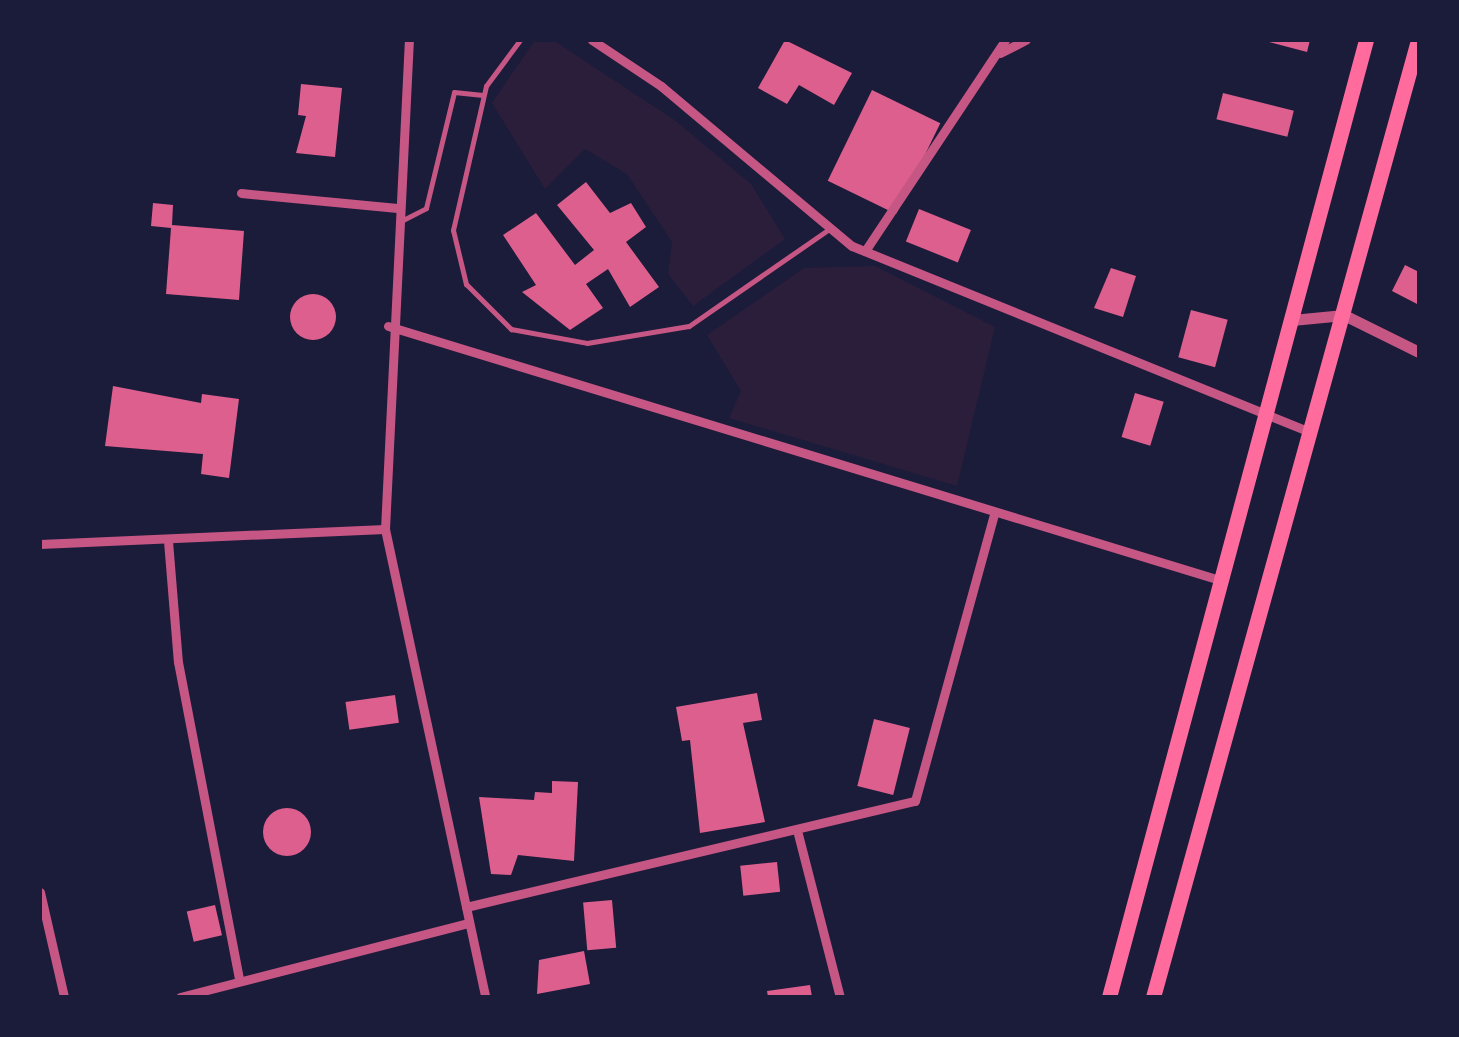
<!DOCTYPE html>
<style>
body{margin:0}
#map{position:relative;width:1459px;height:1037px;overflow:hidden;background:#1b1b3a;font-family:Montserrat,sans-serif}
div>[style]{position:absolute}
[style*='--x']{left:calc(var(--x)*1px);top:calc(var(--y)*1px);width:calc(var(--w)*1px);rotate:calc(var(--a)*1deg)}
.green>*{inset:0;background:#2a1e3b}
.building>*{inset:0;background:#dd5f8e;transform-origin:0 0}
.round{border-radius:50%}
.service>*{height:5px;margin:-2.5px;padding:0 2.5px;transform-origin:2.5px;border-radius:2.5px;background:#c65784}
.minor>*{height:9px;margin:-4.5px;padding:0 4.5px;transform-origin:4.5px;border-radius:4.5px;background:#c65784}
.tertiary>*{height:11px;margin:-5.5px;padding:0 5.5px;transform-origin:5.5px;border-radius:5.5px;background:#c65784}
.trunk>*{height:15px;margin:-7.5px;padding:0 7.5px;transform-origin:7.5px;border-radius:7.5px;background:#ff6b9d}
span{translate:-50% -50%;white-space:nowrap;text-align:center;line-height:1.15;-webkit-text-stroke:8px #1b1b3a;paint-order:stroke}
.frame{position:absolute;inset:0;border:42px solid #1b1b3a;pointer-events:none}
</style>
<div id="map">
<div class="green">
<div style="clip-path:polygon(535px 40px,553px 40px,676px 121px,751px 184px,785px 239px,693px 306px,668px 274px,672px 242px,627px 174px,585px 149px,545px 189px,492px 103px)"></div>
<div style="clip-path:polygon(875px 266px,995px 327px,957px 486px,729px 418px,741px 391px,707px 335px,804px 268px)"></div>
</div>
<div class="building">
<div style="clip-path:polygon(785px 40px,852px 73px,834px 105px,799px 85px,787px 104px,758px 88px)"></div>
<div style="clip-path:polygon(1262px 40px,1310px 40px,1307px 52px)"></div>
<div style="clip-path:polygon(301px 84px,342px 88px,335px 157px,296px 153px,306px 116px,298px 115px)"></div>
<div style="left:872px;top:90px;width:76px;height:101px;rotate:26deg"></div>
<div style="left:1223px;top:93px;width:73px;height:27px;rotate:14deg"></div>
<div style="clip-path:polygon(586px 182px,610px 213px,631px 203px,646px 227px,626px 242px,659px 287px,630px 307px,608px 269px,586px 284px,603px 308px,570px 330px,522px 292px,536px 285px,503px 235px,536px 213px,575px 265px,594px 250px,557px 205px)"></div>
<div style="clip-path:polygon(153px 203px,173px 205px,172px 225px,244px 231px,239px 300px,166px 294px,171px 228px,151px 226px)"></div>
<div style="left:919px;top:209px;width:56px;height:35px;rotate:22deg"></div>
<div style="clip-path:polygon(1405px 265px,1419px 272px,1419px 305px,1392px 291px)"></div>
<div style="clip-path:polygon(1111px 268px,1136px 276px,1123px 317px,1094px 308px)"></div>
<div class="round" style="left:290px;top:294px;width:46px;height:46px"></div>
<div style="left:1191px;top:310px;width:38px;height:49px;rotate:15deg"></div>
<div style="clip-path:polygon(113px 386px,201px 403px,202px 394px,239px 399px,229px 478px,201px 474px,203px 454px,105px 446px)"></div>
<div style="left:1135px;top:393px;width:30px;height:46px;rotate:17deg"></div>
<div style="clip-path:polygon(757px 693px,762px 720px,743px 723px,765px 822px,700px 833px,690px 740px,682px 741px,676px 707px)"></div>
<div style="left:395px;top:695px;width:28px;height:50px;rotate:82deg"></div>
<div style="left:874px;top:719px;width:37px;height:69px;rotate:14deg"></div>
<div style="clip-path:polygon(552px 781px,578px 782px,574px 861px,518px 855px,511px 875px,491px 874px,479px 797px,534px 800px,535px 792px,552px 793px)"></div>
<div class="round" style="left:263px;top:808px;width:48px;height:48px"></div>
<div style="left:777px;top:862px;width:30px;height:37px;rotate:84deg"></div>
<div style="left:612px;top:900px;width:48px;height:29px;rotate:85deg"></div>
<div style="left:215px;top:905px;width:31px;height:29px;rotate:77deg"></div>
<div style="clip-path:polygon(584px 951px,590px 984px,537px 994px,539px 960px)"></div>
<div style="clip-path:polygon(810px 985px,812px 997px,768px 997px,767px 991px)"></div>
</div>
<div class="service">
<div style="--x:520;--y:40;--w:57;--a:126.5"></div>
<div style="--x:486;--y:86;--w:148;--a:102.9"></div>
<div style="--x:453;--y:230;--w:56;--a:76.5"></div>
<div style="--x:466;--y:284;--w:64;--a:45"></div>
<div style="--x:511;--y:329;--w:77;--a:10.4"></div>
<div style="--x:587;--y:343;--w:103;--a:-9.5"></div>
<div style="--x:689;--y:326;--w:170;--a:-34.7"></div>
<div style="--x:399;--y:222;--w:30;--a:-27"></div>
<div style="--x:426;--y:208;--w:119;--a:-76.4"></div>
<div style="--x:454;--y:92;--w:29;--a:6"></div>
</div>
<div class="minor">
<div style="--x:592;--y:40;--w:83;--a:33.7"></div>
<div style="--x:661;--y:86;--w:249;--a:40"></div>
<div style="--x:852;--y:246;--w:494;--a:22.1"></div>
<div style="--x:1000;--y:53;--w:29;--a:-27"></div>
<div style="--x:241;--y:193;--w:157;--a:5.5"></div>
<div style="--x:865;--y:251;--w:253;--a:-56.4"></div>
<div style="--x:388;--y:326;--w:873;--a:16.98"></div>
<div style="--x:385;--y:529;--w:490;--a:-87.2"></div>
<div style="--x:168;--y:541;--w:121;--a:85.3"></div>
<div style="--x:178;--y:662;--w:322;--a:79.1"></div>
<div style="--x:40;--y:544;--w:345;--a:-2.5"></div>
<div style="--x:385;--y:529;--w:479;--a:77.9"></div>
<div style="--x:798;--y:834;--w:168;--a:75.6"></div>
<div style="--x:40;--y:892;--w:108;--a:77.1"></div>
<div style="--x:466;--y:907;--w:461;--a:-13.3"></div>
<div style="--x:915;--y:801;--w:295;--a:-74.6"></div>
<div style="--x:180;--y:997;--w:298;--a:-14.4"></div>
</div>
<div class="tertiary">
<div style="--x:1292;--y:320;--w:52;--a:-5.5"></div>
<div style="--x:1344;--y:315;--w:84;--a:26.3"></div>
</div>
<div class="trunk">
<div style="--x:1109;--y:997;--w:991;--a:-74.97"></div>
<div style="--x:1153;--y:997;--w:993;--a:-74.52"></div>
</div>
<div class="frame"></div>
</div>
